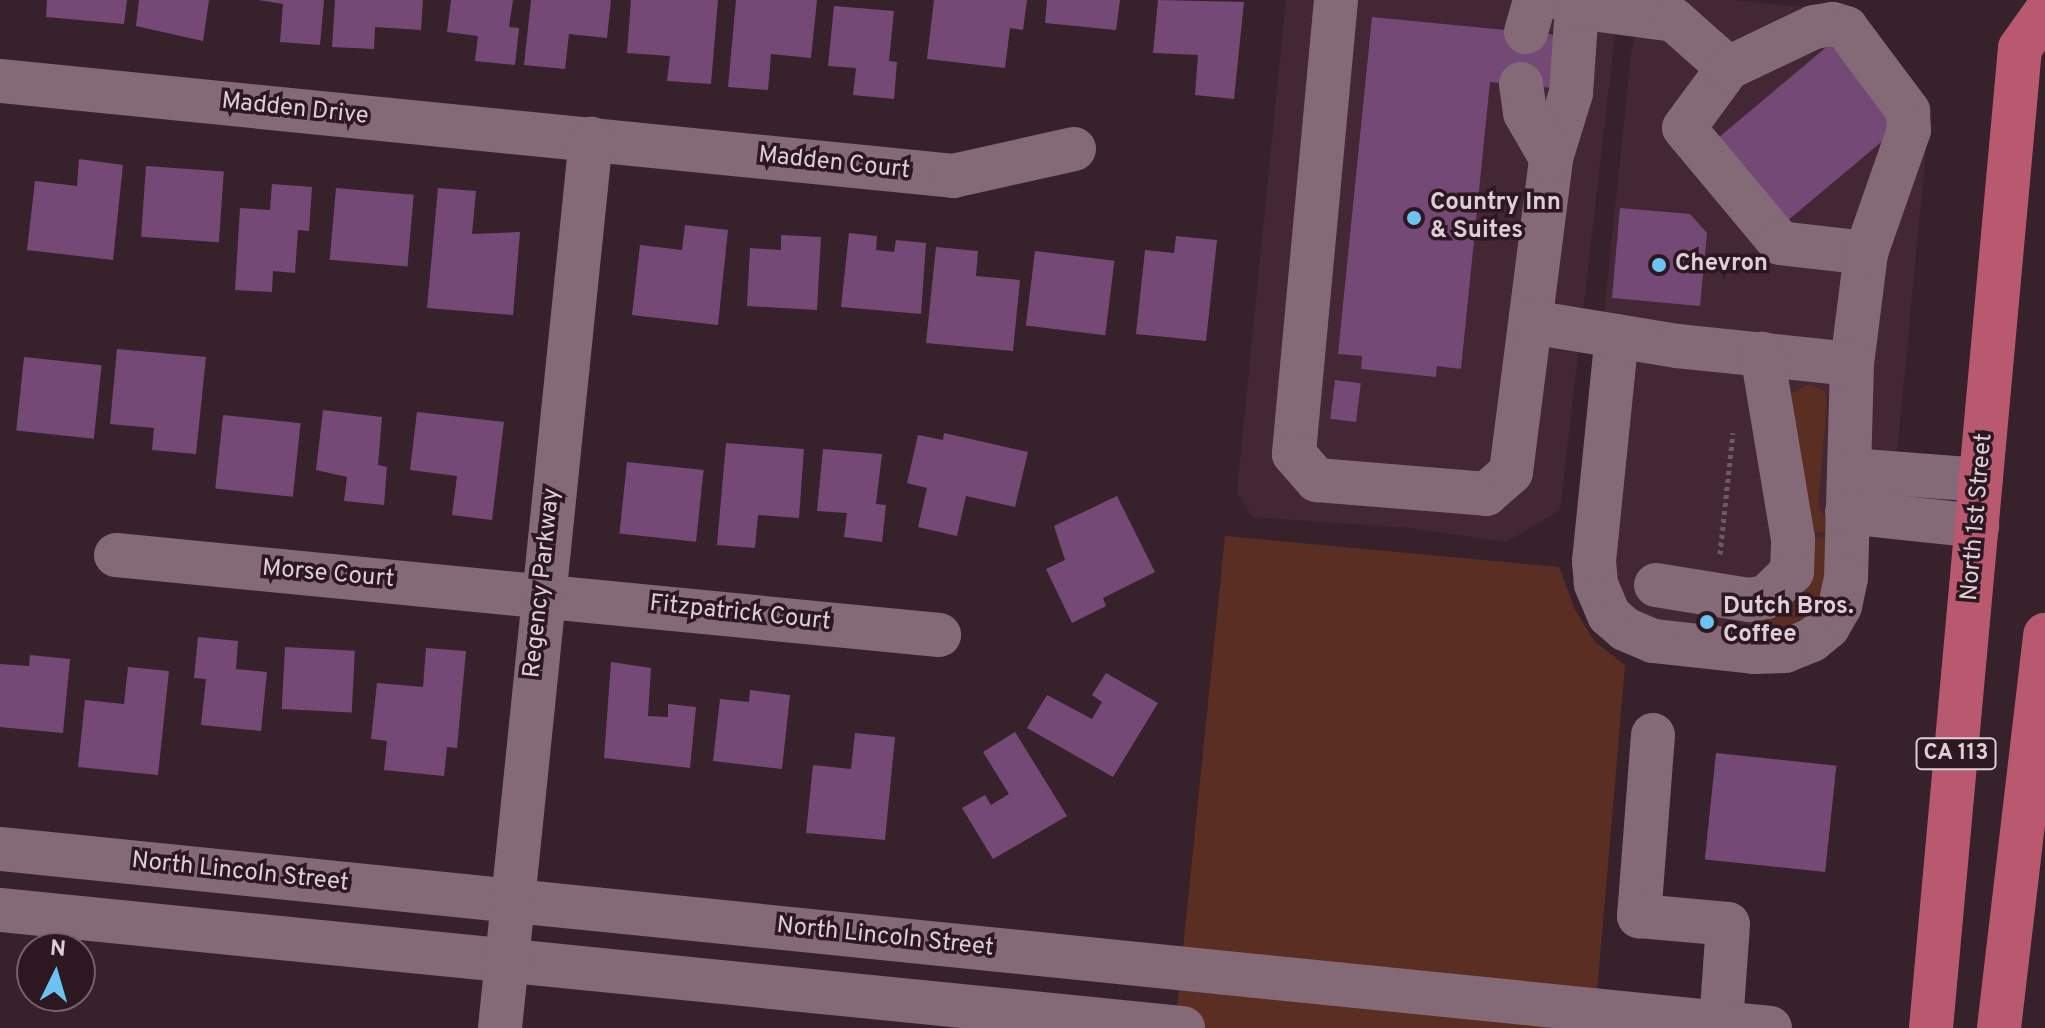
<!DOCTYPE html>
<style>
body{margin:0}
#map{position:relative;width:2045px;height:1028px;overflow:hidden;background:#37222c;font-family:Overpass,sans-serif}
div>[style]{position:absolute}
[style*='--x']{left:calc(var(--x)*1px);top:calc(var(--y)*1px);width:calc(var(--w)*1px);rotate:calc(var(--a)*1deg)}
.built>*{inset:0;background:#432735}
.green>*{inset:0;background:#5a2e23}
.building>*{inset:0;background:#744975;transform-origin:0 0}
.path>*{height:5px;margin-top:-2.5px;transform-origin:0;background:repeating-linear-gradient(90deg,#6d5a63 0 4px,transparent 0 8px)}
.minor>*{height:44px;margin:-22px;padding:0 22px;transform-origin:22px;border-radius:22px;background:#846a76}
.major>*{height:44px;margin:-22px;padding:0 22px;transform-origin:22px;border-radius:22px;background:#b9596f}
.dots>*{width:22px;height:22px;translate:-50% -50%;box-sizing:border-box;border:4px solid #2d1822;border-radius:50%}
span{translate:-50% -50%;white-space:nowrap;text-align:center;line-height:1.15;-webkit-text-stroke:7px #2d1822;paint-order:stroke}
.shield-label span{padding:2px 6px;background:#2d1822;border:2px solid;border-radius:6px;-webkit-text-stroke-width:0}
.shield-label{font-size:22px;color:#decfd6;font-weight:700}
.street-label{font-size:24px;color:#decfd6}
.poi-label{font-size:24px;color:#decfd6;font-weight:700}
.left{translate:0 -50%;text-align:left}
.north{position:absolute;left:16px;top:932px;width:80px;height:80px;box-sizing:border-box;background:#2d1822;border:2px solid #74616a;border-radius:50%;rotate:5deg;font-size:22px;font-weight:700;line-height:32px;text-align:center;color:#decfd6}
.north::after{content:'';display:block;margin:auto;width:28px;height:36px;background:#6cc3f2;clip-path:polygon(50% 0,100% 100%,50% 72%,0 100%)}
</style>
<div id="map">
<div class="built">
<div style="clip-path:polygon(1286px 0,1619px 0,1560px 510px,1507px 542px,1411px 528px,1253px 517px,1237px 493px)"></div>
<div style="clip-path:polygon(1643px 0,1734px 0,1852px 13px,1930px 107px,1897px 453px,1858px 564px,1853px 613px,1661px 658px,1579px 555px,1631px 55px)"></div>
</div>
<div class="green">
<div style="clip-path:polygon(1810px 384px,1825px 392px,1827px 401px,1818px 506px,1834px 532px,1801px 533px,1788px 395px)"></div>
<div style="clip-path:polygon(1225px 536px,1559px 567px,1575px 610px,1595px 642px,1625px 665px,1594px 1028px,1175px 1028px)"></div>
<div style="clip-path:polygon(1821px 537px,1834px 539px,1829px 590px,1798px 631px,1746px 638px,1748px 613px,1803px 541px)"></div>
</div>
<div class="building">
<div style="clip-path:polygon(47px 0,127px 0,124px 24px,46px 17px)"></div>
<div style="clip-path:polygon(139px 0,209px 0,203px 41px,136px 26px)"></div>
<div style="clip-path:polygon(258px 0,324px 0,320px 45px,280px 42px,283px 4px)"></div>
<div style="clip-path:polygon(335px 0,423px 0,421px 30px,375px 27px,374px 49px,332px 47px)"></div>
<div style="clip-path:polygon(451px 0,513px 0,509px 27px,519px 28px,515px 65px,475px 61px,478px 36px,447px 32px)"></div>
<div style="clip-path:polygon(531px 0,611px 0,607px 38px,569px 34px,565px 69px,524px 65px)"></div>
<div style="clip-path:polygon(631px 0,718px 0,711px 84px,667px 81px,670px 56px,627px 53px)"></div>
<div style="clip-path:polygon(736px 0,817px 0,811px 58px,771px 54px,768px 90px,728px 87px)"></div>
<div style="clip-path:polygon(934px 0,1027px 0,1023px 30px,1010px 28px,1005px 68px,927px 59px)"></div>
<div style="clip-path:polygon(1047px 0,1120px 0,1116px 30px,1045px 23px)"></div>
<div style="clip-path:polygon(1158px 0,1244px 2px,1234px 99px,1195px 95px,1198px 55px,1153px 53px)"></div>
<div style="clip-path:polygon(834px 6px,894px 11px,889px 61px,897px 62px,894px 99px,853px 95px,856px 68px,828px 66px)"></div>
<div style="clip-path:polygon(1372px 17px,1558px 35px,1554px 88px,1490px 82px,1461px 369px,1437px 366px,1436px 377px,1361px 369px,1362px 356px,1338px 354px)"></div>
<div style="left:1830px;top:44px;width:108px;height:150px;rotate:50deg"></div>
<div style="clip-path:polygon(79px 159px,123px 165px,113px 260px,27px 250px,35px 181px,77px 186px)"></div>
<div style="left:146px;top:166px;width:78px;height:71px;rotate:4deg"></div>
<div style="clip-path:polygon(272px 184px,312px 187px,309px 231px,298px 230px,295px 273px,273px 271px,272px 292px,235px 290px,240px 208px,270px 210px)"></div>
<div style="left:336px;top:188px;width:78px;height:72px;rotate:5deg"></div>
<div style="clip-path:polygon(438px 188px,476px 191px,472px 234px,520px 232px,513px 315px,427px 308px)"></div>
<div style="clip-path:polygon(1620px 208px,1690px 214px,1707px 233px,1700px 306px,1612px 298px)"></div>
<div style="clip-path:polygon(685px 225px,728px 230px,718px 325px,632px 315px,640px 245px,682px 250px)"></div>
<div style="clip-path:polygon(849px 233px,877px 236px,876px 250px,894px 252px,896px 240px,926px 243px,921px 314px,841px 307px)"></div>
<div style="clip-path:polygon(781px 235px,821px 237px,817px 310px,747px 306px,750px 248px,781px 250px)"></div>
<div style="clip-path:polygon(1176px 236px,1217px 240px,1206px 341px,1136px 334px,1145px 250px,1174px 253px)"></div>
<div style="clip-path:polygon(936px 247px,978px 251px,976px 276px,1020px 280px,1013px 351px,926px 343px)"></div>
<div style="left:1035px;top:251px;width:80px;height:75px;rotate:7deg"></div>
<div style="clip-path:polygon(117px 349px,206px 357px,196px 454px,152px 450px,154px 428px,110px 424px)"></div>
<div style="left:24px;top:357px;width:78px;height:74px;rotate:6deg"></div>
<div style="left:1335px;top:380px;width:26px;height:39px;rotate:7deg"></div>
<div style="clip-path:polygon(323px 410px,382px 417px,378px 465px,387px 467px,384px 505px,344px 501px,347px 477px,316px 470px)"></div>
<div style="clip-path:polygon(417px 412px,504px 422px,492px 520px,452px 515px,457px 476px,410px 470px)"></div>
<div style="left:223px;top:415px;width:78px;height:74px;rotate:6deg"></div>
<div style="clip-path:polygon(944px 433px,1028px 452px,1015px 507px,966px 496px,957px 536px,918px 527px,927px 488px,907px 483px,918px 435px,943px 440px)"></div>
<div style="clip-path:polygon(726px 443px,804px 449px,799px 518px,758px 515px,755px 548px,717px 545px)"></div>
<div style="clip-path:polygon(823px 449px,882px 454px,876px 504px,886px 505px,882px 542px,844px 537px,847px 513px,817px 511px)"></div>
<div style="left:627px;top:462px;width:77px;height:72px;rotate:6deg"></div>
<div style="clip-path:polygon(1117px 496px,1155px 572px,1103px 598px,1106px 606px,1072px 623px,1046px 569px,1065px 560px,1054px 526px)"></div>
<div style="clip-path:polygon(198px 637px,238px 641px,236px 669px,267px 672px,261px 731px,201px 725px,206px 679px,194px 678px)"></div>
<div style="left:285px;top:647px;width:70px;height:62px;rotate:3deg"></div>
<div style="clip-path:polygon(426px 648px,466px 651px,457px 748px,447px 747px,444px 776px,384px 770px,387px 741px,371px 739px,377px 683px,423px 687px)"></div>
<div style="clip-path:polygon(30px 655px,70px 659px,63px 733px,0 727px,0 664px,29px 666px)"></div>
<div style="clip-path:polygon(611px 662px,651px 668px,648px 716px,668px 717px,668px 704px,696px 707px,690px 768px,604px 758px)"></div>
<div style="clip-path:polygon(128px 667px,169px 671px,158px 775px,78px 767px,85px 700px,124px 704px)"></div>
<div style="clip-path:polygon(1106px 673px,1158px 703px,1113px 777px,1027px 728px,1047px 695px,1092px 719px,1102px 702px,1092px 695px)"></div>
<div style="clip-path:polygon(750px 690px,790px 695px,782px 769px,713px 761px,720px 699px,749px 702px)"></div>
<div style="clip-path:polygon(1015px 732px,1067px 816px,993px 859px,962px 808px,985px 795px,991px 805px,1009px 794px,983px 752px)"></div>
<div style="clip-path:polygon(855px 733px,895px 737px,885px 840px,806px 833px,813px 765px,851px 769px)"></div>
<div style="left:1716px;top:753px;width:121px;height:107px;rotate:6deg"></div>
</div>
<div class="path">
<div style="--x:1720;--y:554;--w:122;--a:-83.9"></div>
</div>
<div class="minor">
<div style="--x:1336;--y:0;--w:456;--a:95.3"></div>
<div style="--x:1294;--y:454;--w:35;--a:49"></div>
<div style="--x:1317;--y:480;--w:170;--a:4.7"></div>
<div style="--x:1486;--y:494;--w:33;--a:-41"></div>
<div style="--x:1511;--y:472;--w:317;--a:-82.7"></div>
<div style="--x:1551;--y:158;--w:68;--a:-72.9"></div>
<div style="--x:1571;--y:93;--w:86;--a:-86"></div>
<div style="--x:1577;--y:7;--w:14;--a:-150"></div>
<div style="--x:1577;--y:7;--w:98;--a:7.6"></div>
<div style="--x:1674;--y:20;--w:72;--a:41.6"></div>
<div style="--x:1728;--y:68;--w:74;--a:126.3"></div>
<div style="--x:1684;--y:128;--w:150;--a:50.1"></div>
<div style="--x:1780;--y:243;--w:87;--a:6.6"></div>
<div style="--x:1866;--y:253;--w:112;--a:97.2"></div>
<div style="--x:1852;--y:364;--w:214;--a:91.6"></div>
<div style="--x:1846;--y:578;--w:29;--a:102"></div>
<div style="--x:1840;--y:606;--w:24;--a:120"></div>
<div style="--x:1828;--y:627;--w:21;--a:141"></div>
<div style="--x:1812;--y:640;--w:29;--a:158"></div>
<div style="--x:1785;--y:651;--w:31;--a:178"></div>
<div style="--x:1754;--y:652;--w:102;--a:-173.8"></div>
<div style="--x:1653;--y:641;--w:30;--a:-157"></div>
<div style="--x:1625;--y:629;--w:21;--a:-139"></div>
<div style="--x:1609;--y:615;--w:34;--a:-113"></div>
<div style="--x:1596;--y:584;--w:23;--a:-95"></div>
<div style="--x:1594;--y:561;--w:226;--a:-84.2"></div>
<div style="--x:1526;--y:32;--w:33;--a:-74"></div>
<div style="--x:1728;--y:68;--w:95;--a:-25.5"></div>
<div style="--x:1814;--y:27;--w:19;--a:-9"></div>
<div style="--x:1833;--y:24;--w:14;--a:17"></div>
<div style="--x:1846;--y:28;--w:104;--a:53.2"></div>
<div style="--x:1908;--y:111;--w:19;--a:87"></div>
<div style="--x:1909;--y:130;--w:130;--a:109.3"></div>
<div style="--x:0;--y:81;--w:958;--a:5.69"></div>
<div style="--x:953;--y:176;--w:124;--a:-12.6"></div>
<div style="--x:1521;--y:84;--w:29;--a:82"></div>
<div style="--x:1525;--y:113;--w:52;--a:60"></div>
<div style="--x:1531;--y:322;--w:148;--a:9.3"></div>
<div style="--x:1677;--y:346;--w:176;--a:5.9"></div>
<div style="--x:1850;--y:470;--w:131;--a:4.4"></div>
<div style="--x:1847;--y:512;--w:131;--a:6.1"></div>
<div style="--x:116;--y:555;--w:827;--a:5.55"></div>
<div style="--x:1656;--y:585;--w:94;--a:9.2"></div>
<div style="--x:1749;--y:600;--w:17;--a:-10"></div>
<div style="--x:1766;--y:597;--w:36;--a:-44"></div>
<div style="--x:1792;--y:572;--w:33;--a:-88"></div>
<div style="--x:1793;--y:539;--w:188;--a:-99.5"></div>
<div style="--x:1653;--y:735;--w:182;--a:94.4"></div>
<div style="--x:1639;--y:916;--w:89;--a:5.1"></div>
<div style="--x:1728;--y:924;--w:99;--a:94"></div>
<div style="--x:0;--y:849;--w:1779;--a:5.77"></div>
<div style="--x:0;--y:910;--w:1189;--a:5.7"></div>
<div style="--x:500;--y:1028;--w:894;--a:-84.16"></div>
</div>
<div class="major">
<div style="--x:1931;--y:1028;--w:984;--a:-84.81"></div>
<div style="--x:2020;--y:48;--w:43;--a:-54.5"></div>
<div style="--x:1999;--y:1028;--w:396;--a:-83.3"></div>
</div>
<div class="dots">
<div style="left:1414px;top:218px;background:#6cc3f2"></div>
<div style="left:1659px;top:265px;background:#6cc3f2"></div>
<div style="left:1707px;top:622px;background:#6cc3f2"></div>
</div>
<div class="shield-label">
<span style="left:1956px;top:754px">CA 113</span>
</div>
<div class="street-label">
<span style="left:295px;top:110px;rotate:6deg">Madden Drive</span>
<span style="left:834px;top:164px;rotate:6deg">Madden Court</span>
<span style="left:1978px;top:517px;rotate:-85deg">North 1st Street</span>
<span style="left:328px;top:575px;rotate:5deg">Morse Court</span>
<span style="left:543px;top:583px;rotate:-84deg">Regency Parkway</span>
<span style="left:740px;top:614px;rotate:6deg">Fitzpatrick Court</span>
<span style="left:240px;top:873px;rotate:6deg">North Lincoln Street</span>
<span style="left:885px;top:938px;rotate:6deg">North Lincoln Street</span>
</div>
<div class="poi-label">
<span class="left" style="left:1430px;top:218px">Country Inn<br>&amp; Suites</span>
<span class="left" style="left:1675px;top:265px">Chevron</span>
<span class="left" style="left:1723px;top:622px">Dutch Bros.<br>Coffee</span>
</div>
<div class="north">N</div>
</div>
